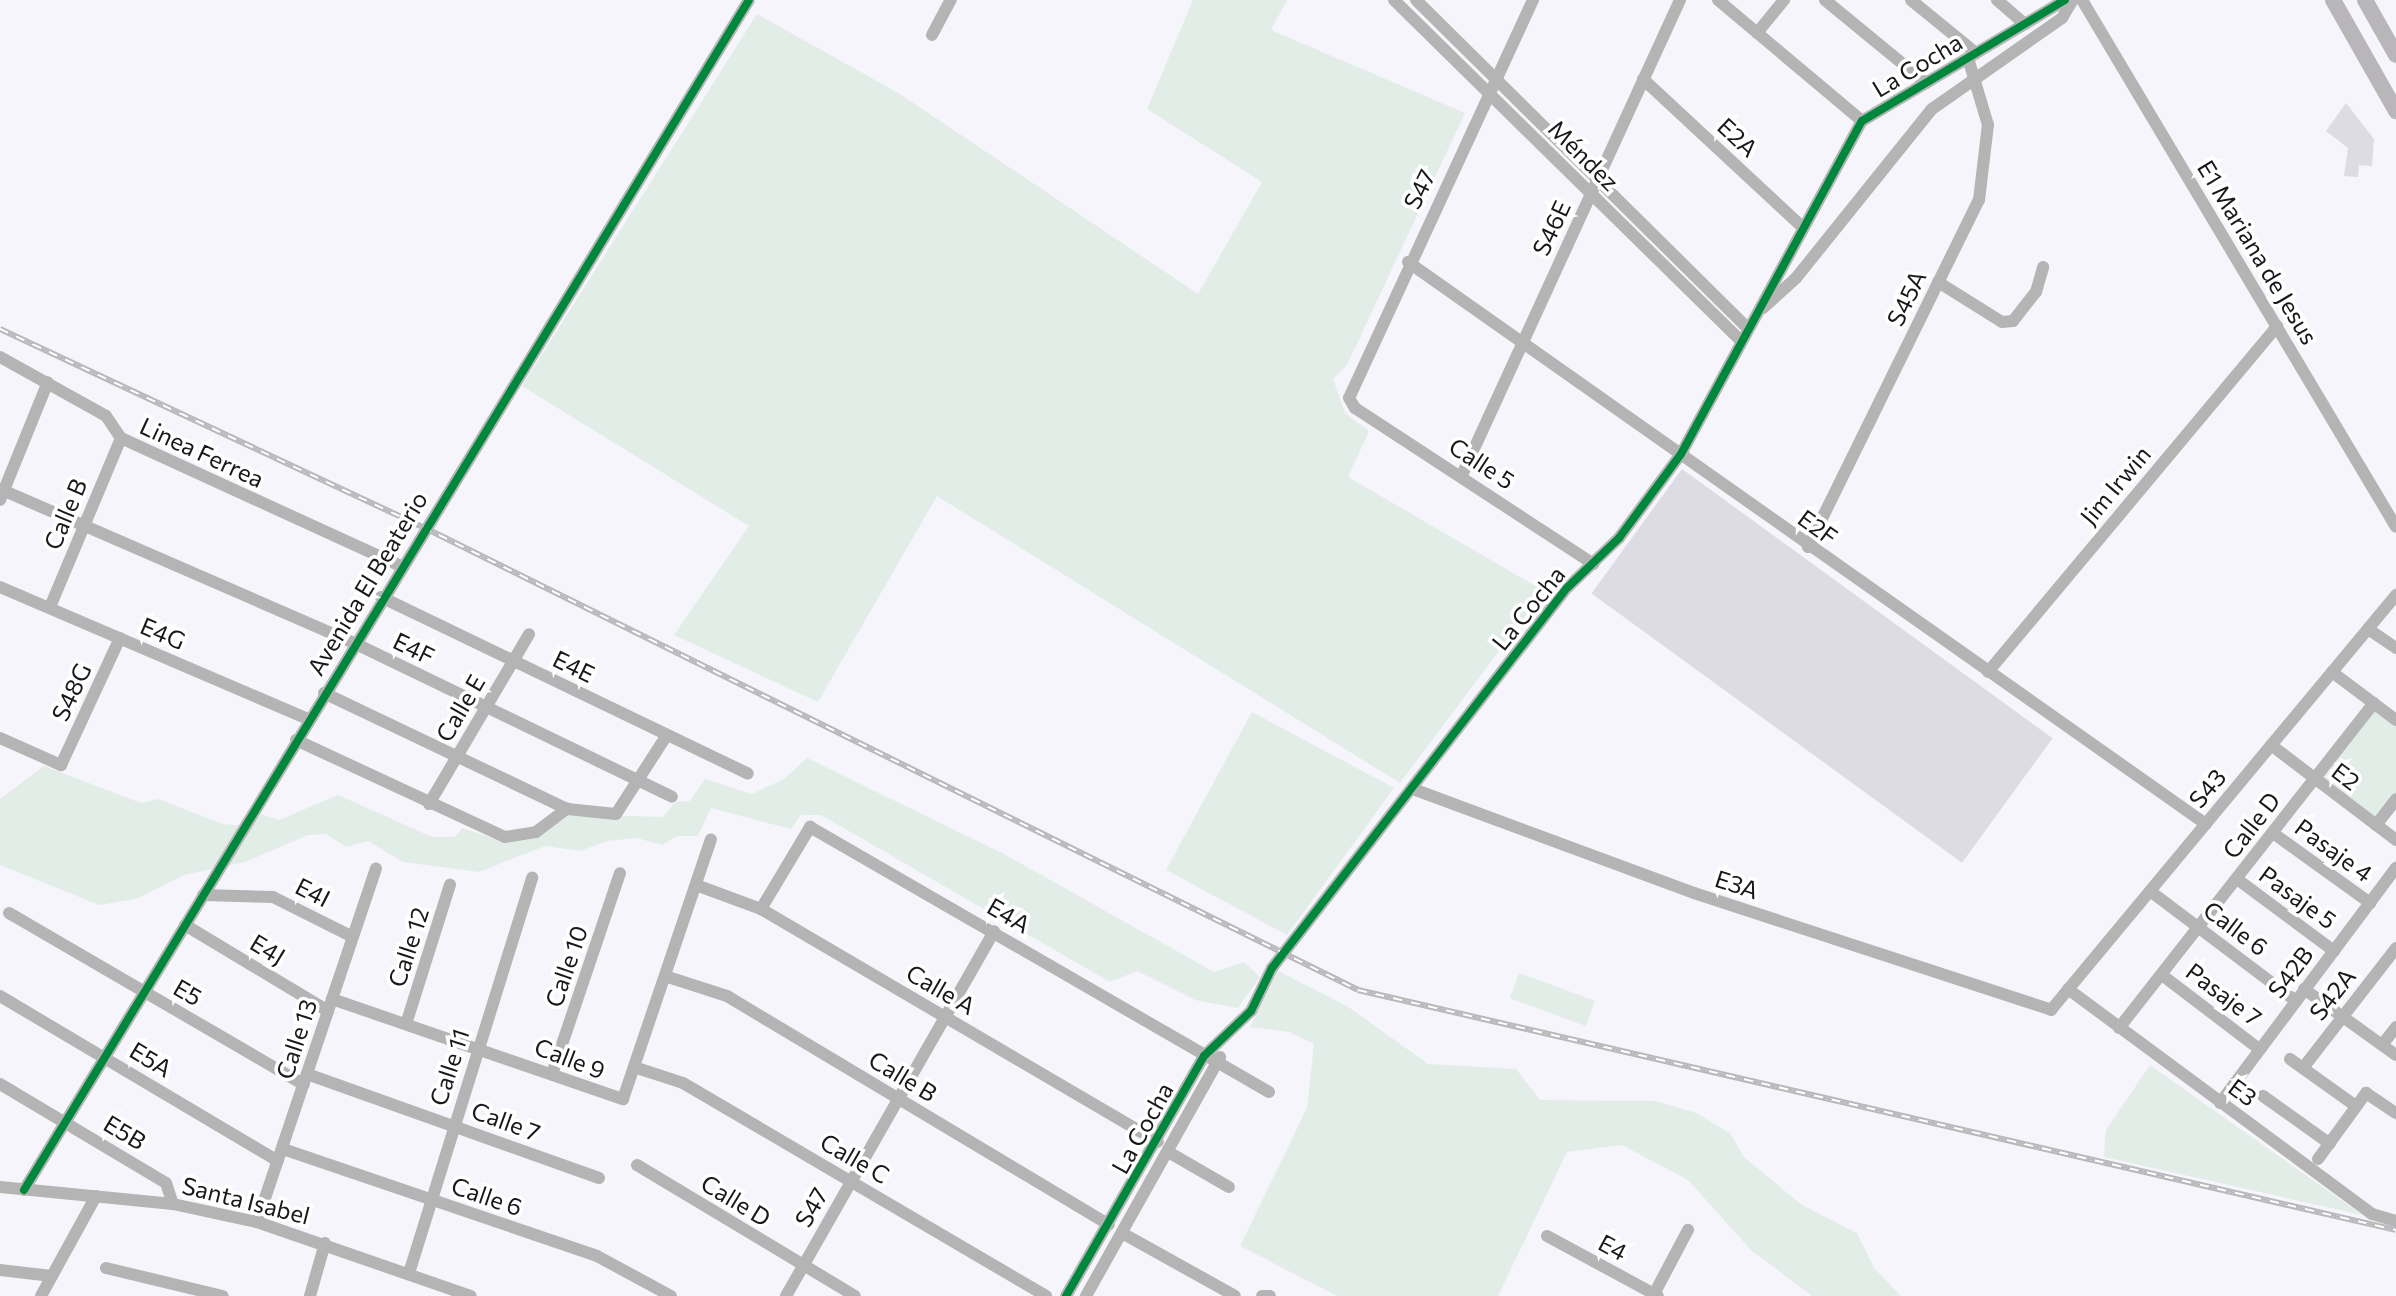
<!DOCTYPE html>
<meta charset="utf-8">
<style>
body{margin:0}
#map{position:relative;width:2396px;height:1296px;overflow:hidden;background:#f6f5fb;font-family:Commissioner,sans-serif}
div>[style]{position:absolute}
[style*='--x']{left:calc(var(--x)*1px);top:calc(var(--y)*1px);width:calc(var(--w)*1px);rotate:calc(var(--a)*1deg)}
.green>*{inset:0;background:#e2ede8;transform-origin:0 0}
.building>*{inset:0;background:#dddce5;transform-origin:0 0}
.minor>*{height:12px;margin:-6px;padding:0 6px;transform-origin:6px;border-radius:6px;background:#b5b4b4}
.major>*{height:16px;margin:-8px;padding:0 8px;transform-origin:8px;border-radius:8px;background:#b8b6b8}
.rail>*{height:6px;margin-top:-3px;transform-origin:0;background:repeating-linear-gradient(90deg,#fff 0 9px,#b8b8ba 0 18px);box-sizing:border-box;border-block:2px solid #b8b8ba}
.cycleway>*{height:8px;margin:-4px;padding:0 4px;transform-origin:4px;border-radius:4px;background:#00873e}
span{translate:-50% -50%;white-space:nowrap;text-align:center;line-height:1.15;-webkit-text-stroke:7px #fff;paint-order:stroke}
.street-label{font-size:24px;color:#18181b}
</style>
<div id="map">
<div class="green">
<div style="clip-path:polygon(1193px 0,1287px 0,1271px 30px,1465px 113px,1347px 365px,1333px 379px,1345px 413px,1369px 431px,1348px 477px,1544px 591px,1400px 783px,937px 496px,818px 702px,674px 635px,749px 526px,522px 386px,757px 14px,900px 94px,1198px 294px,1262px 182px,1147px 109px)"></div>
<div style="clip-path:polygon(2378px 707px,2396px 722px,2396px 794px,2375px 821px,2319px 779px)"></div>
<div style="clip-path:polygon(1252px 712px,1394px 788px,1287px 935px,1166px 870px)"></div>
<div style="clip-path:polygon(807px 758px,1006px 855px,1214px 972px,1244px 962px,1260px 977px,1238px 1008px,1195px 1000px,1137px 971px,1110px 982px,821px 815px,801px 815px,791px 829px,711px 808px,698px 836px,677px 836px,662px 845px,637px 838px,607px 841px,580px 851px,545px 846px,479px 872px,403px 862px,368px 841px,346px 847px,326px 834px,308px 835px,245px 862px,184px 875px,136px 899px,99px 905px,0 865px,0 799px,44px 766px,141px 803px,158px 799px,223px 824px,252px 827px,261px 814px,279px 820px,338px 795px,432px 837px,455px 837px,462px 828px,505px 842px,537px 836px,571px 814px,663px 817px,675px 802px,690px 801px,705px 779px,752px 794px,784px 779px)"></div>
<div style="clip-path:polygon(1278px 971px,1347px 1006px,1428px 1064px,1516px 1069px,1540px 1100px,1656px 1101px,1696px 1113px,1730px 1133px,1744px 1157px,1802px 1205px,1857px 1233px,1874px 1268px,1901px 1296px,1812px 1296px,1751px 1250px,1688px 1180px,1622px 1145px,1567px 1152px,1498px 1296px,1337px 1296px,1240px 1246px,1307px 1108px,1314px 1044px,1289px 1032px,1250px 1027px)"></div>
<div style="left:1519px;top:973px;width:81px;height:27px;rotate:20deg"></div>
<div style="clip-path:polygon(2150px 1065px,2362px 1215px,2104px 1157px,2106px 1130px)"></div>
</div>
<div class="building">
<div style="clip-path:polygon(2346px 103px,2374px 139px,2372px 166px,2359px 165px,2358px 177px,2344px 176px,2348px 148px,2326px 131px)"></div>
<div style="left:1682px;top:469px;width:458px;height:154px;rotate:36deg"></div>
</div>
<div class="minor">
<div style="--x:1394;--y:0;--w:487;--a:44.5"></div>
<div style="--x:1416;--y:0;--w:467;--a:44.7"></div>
<div style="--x:1533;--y:0;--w:438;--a:114.8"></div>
<div style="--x:1349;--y:398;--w:12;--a:59"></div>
<div style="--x:1355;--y:408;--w:285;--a:33.2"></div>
<div style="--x:1718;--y:0;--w:188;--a:40"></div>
<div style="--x:1825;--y:0;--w:131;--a:39.4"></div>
<div style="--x:1911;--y:0;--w:84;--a:39.2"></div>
<div style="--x:1997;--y:0;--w:37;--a:41"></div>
<div style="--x:2082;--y:0;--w:613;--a:59.21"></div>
<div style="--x:1757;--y:33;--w:43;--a:-50.7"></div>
<div style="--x:932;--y:35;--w:40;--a:-62"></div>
<div style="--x:1643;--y:79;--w:217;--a:42.9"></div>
<div style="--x:1408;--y:262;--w:976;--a:35.16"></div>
<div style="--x:1938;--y:282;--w:75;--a:32"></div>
<div style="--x:2002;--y:322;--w:11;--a:-5"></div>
<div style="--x:2013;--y:321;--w:37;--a:-52"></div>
<div style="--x:2036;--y:292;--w:26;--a:-74"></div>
<div style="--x:1763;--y:308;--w:45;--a:-42.3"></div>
<div style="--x:1796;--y:278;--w:217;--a:-51.2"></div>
<div style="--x:1932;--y:109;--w:159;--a:-35"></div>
<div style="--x:2062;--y:18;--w:21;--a:-59"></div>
<div style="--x:0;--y:357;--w:121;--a:29.1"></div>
<div style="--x:106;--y:416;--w:27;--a:56"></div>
<div style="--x:121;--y:438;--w:307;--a:24.6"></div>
<div style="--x:1462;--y:475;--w:523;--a:-65.35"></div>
<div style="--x:0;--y:489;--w:386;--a:23.5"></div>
<div style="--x:354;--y:643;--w:353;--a:25.8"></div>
<div style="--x:0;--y:500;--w:127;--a:-67.9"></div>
<div style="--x:1808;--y:547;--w:387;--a:-63.8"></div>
<div style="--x:1979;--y:200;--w:76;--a:-83.2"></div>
<div style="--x:1988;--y:125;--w:70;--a:-106.6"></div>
<div style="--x:0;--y:587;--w:335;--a:23.2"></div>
<div style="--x:381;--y:597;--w:407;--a:25.7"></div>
<div style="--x:50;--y:607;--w:183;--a:-67.2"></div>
<div style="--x:2368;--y:629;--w:34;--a:34"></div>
<div style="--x:1988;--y:672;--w:451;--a:-50.1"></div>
<div style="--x:2332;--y:672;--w:80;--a:36.9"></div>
<div style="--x:324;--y:693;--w:269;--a:25.5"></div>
<div style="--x:0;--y:738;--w:67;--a:23.9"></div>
<div style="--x:61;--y:765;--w:140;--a:-65.1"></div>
<div style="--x:296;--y:740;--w:230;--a:24.9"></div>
<div style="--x:505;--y:837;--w:31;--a:-9"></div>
<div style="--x:536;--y:832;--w:39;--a:-37"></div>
<div style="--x:567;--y:809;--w:49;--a:5.8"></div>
<div style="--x:616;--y:814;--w:94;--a:-57.2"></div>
<div style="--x:2271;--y:745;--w:157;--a:37.2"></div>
<div style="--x:1413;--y:789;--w:300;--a:20.3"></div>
<div style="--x:1694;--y:893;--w:376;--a:18.1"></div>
<div style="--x:2051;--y:1010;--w:540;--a:-50.26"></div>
<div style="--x:429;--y:804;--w:197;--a:-59.5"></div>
<div style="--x:2376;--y:825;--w:33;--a:-52"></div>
<div style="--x:2273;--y:833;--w:120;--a:35.8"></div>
<div style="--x:2237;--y:879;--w:121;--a:36.6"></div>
<div style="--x:696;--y:885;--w:69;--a:20.3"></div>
<div style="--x:761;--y:909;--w:460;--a:30.4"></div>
<div style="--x:2150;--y:891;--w:183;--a:37"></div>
<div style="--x:203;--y:895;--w:70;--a:1.6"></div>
<div style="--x:273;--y:897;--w:89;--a:26.6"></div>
<div style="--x:761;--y:909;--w:96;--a:-59.1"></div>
<div style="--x:810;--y:827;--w:530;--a:30"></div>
<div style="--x:9;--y:913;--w:341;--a:30.2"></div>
<div style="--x:185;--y:925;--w:167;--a:31"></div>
<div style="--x:2162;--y:975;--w:122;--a:37.3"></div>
<div style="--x:668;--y:977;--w:62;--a:17.9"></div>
<div style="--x:727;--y:996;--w:445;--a:30.9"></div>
<div style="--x:2068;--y:989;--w:378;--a:36.5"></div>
<div style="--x:2372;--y:1214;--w:25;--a:16"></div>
<div style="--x:2304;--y:989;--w:113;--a:35.7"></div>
<div style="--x:0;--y:996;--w:323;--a:30.7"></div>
<div style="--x:332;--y:999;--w:308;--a:19"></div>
<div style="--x:623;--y:1099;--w:274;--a:-71.3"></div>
<div style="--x:407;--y:1021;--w:143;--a:-72.5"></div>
<div style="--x:2119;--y:1028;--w:413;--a:-51.9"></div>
<div style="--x:2382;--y:1045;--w:23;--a:-52"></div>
<div style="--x:2290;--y:1059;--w:81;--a:35.5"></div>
<div style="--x:637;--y:1068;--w:48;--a:18.1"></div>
<div style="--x:683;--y:1083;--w:421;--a:30.4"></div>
<div style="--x:2303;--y:1068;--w:152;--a:-52.2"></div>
<div style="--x:307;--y:1074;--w:310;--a:19.6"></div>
<div style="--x:552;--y:1074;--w:212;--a:-71.3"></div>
<div style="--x:0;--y:1084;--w:193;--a:30.8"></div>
<div style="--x:166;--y:1183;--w:22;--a:72"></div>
<div style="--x:2263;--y:1096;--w:82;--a:35.6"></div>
<div style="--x:2220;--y:1103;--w:294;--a:-53.2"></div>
<div style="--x:283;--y:1149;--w:332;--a:18.8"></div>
<div style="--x:597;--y:1256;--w:84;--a:28.4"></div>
<div style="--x:1170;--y:1153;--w:68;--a:30"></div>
<div style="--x:2318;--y:1159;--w:82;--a:-54"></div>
<div style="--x:2366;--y:1093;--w:36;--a:34"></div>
<div style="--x:637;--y:1165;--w:254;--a:31"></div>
<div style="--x:0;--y:1187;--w:174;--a:5.6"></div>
<div style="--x:173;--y:1204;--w:86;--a:12.1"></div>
<div style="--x:257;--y:1222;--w:226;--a:19.1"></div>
<div style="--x:24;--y:1190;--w:1393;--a:-58.65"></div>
<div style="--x:257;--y:1222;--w:373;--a:-71.4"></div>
<div style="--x:1122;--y:1233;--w:129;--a:29.1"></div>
<div style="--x:1547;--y:1236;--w:126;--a:28.4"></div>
<div style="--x:106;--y:1268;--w:120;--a:13.5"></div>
<div style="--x:0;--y:1270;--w:52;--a:6.6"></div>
<div style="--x:410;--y:1270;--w:411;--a:-72.7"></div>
<div style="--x:41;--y:1296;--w:114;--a:-61.2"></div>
<div style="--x:310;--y:1296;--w:55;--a:-74.2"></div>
<div style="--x:786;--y:1296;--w:420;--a:-60.3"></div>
<div style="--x:1066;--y:1296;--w:277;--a:-60.1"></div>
<div style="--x:1204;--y:1056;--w:65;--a:-43.8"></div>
<div style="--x:1251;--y:1011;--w:48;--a:-64"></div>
<div style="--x:1272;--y:968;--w:482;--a:-52.2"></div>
<div style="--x:1568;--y:587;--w:71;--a:-43.9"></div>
<div style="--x:1619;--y:538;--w:104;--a:-53.6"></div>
<div style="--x:1681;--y:454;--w:379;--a:-61.5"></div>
<div style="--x:1862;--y:121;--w:236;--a:-30.8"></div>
<div style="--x:1086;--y:1296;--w:274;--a:-60.7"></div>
<div style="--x:1262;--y:1296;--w:8;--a:0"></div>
<div style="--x:1653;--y:1296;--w:75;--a:-62.1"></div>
</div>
<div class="major">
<div style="--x:2333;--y:0;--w:128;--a:60.4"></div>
<div style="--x:2365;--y:0;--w:63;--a:60.6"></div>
</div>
<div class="rail">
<div style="--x:0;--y:329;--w:467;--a:25.1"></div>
<div style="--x:423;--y:527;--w:1043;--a:26.34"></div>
<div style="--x:1358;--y:990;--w:1065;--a:13.02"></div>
</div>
<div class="cycleway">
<div style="--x:24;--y:1190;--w:1393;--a:-58.65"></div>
<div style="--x:1066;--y:1296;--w:277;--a:-60.1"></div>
<div style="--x:1204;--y:1056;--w:65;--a:-43.8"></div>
<div style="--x:1251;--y:1011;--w:48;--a:-64"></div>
<div style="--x:1272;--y:968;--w:482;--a:-52.2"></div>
<div style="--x:1568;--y:587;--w:71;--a:-43.9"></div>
<div style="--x:1619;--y:538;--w:104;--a:-53.6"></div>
<div style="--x:1681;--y:454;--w:379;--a:-61.5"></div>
<div style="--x:1862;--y:121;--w:236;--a:-30.8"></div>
</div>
<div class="street-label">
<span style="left:1917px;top:65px;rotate:-31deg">La Cocha</span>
<span style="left:1738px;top:137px;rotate:43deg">E2A</span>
<span style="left:1584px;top:155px;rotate:45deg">Méndez</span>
<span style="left:1419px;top:189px;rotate:-64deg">S47</span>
<span style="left:1551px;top:228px;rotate:-65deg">S46E</span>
<span style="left:2258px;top:252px;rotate:59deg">E1 Mariana de Jesus</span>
<span style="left:1906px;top:298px;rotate:-64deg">S45A</span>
<span style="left:202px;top:452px;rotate:25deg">Linea Ferrea</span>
<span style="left:1482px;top:463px;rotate:33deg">Calle 5</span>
<span style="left:2115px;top:485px;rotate:-50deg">Jim Irwin</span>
<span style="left:65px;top:514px;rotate:-67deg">Calle B</span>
<span style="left:1818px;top:527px;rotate:36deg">E2F</span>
<span style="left:367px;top:583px;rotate:-59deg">Avenida El Beaterio</span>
<span style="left:1528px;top:608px;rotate:-51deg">La Cocha</span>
<span style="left:163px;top:633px;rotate:23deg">E4G</span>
<span style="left:414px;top:648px;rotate:26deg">E4F</span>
<span style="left:574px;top:666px;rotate:26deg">E4E</span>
<span style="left:71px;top:692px;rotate:-65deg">S48G</span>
<span style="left:460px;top:708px;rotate:-60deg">Calle E</span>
<span style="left:2346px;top:776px;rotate:37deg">E2</span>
<span style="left:2207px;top:788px;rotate:-50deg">S43</span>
<span style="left:2251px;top:825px;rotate:-52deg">Calle D</span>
<span style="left:2334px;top:850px;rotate:36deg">Pasaje 4</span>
<span style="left:1737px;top:884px;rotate:18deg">E3A</span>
<span style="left:313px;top:892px;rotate:27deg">E4I</span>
<span style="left:2298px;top:897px;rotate:36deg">Pasaje 5</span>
<span style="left:1009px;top:915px;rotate:30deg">E4A</span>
<span style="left:2236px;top:928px;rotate:37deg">Calle 6</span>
<span style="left:408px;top:947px;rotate:-72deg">Calle 12</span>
<span style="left:268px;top:949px;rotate:31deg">E4J</span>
<span style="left:566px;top:966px;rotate:-71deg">Calle 10</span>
<span style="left:2290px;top:972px;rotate:-53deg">S42B</span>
<span style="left:941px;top:989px;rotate:30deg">Calle A</span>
<span style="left:188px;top:992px;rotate:30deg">E5</span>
<span style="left:2224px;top:994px;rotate:37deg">Pasaje 7</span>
<span style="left:2332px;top:994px;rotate:-52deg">S42A</span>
<span style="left:296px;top:1039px;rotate:-72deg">Calle 13</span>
<span style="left:570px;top:1058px;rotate:21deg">Calle 9</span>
<span style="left:151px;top:1059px;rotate:31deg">E5A</span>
<span style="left:449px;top:1067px;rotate:-72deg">Calle 11</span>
<span style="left:903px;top:1076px;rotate:31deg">Calle B</span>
<span style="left:2243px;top:1092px;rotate:36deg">E3</span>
<span style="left:506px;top:1121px;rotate:20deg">Calle 7</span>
<span style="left:1142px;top:1128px;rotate:-61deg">La Cocha</span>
<span style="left:125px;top:1132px;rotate:31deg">E5B</span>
<span style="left:855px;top:1158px;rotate:30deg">Calle C</span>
<span style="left:487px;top:1196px;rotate:19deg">Calle 6</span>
<span style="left:246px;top:1200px;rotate:14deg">Santa Isabel</span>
<span style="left:736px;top:1200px;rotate:31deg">Calle D</span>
<span style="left:811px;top:1207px;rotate:-60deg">S47</span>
<span style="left:1613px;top:1247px;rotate:28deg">E4</span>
</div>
</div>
